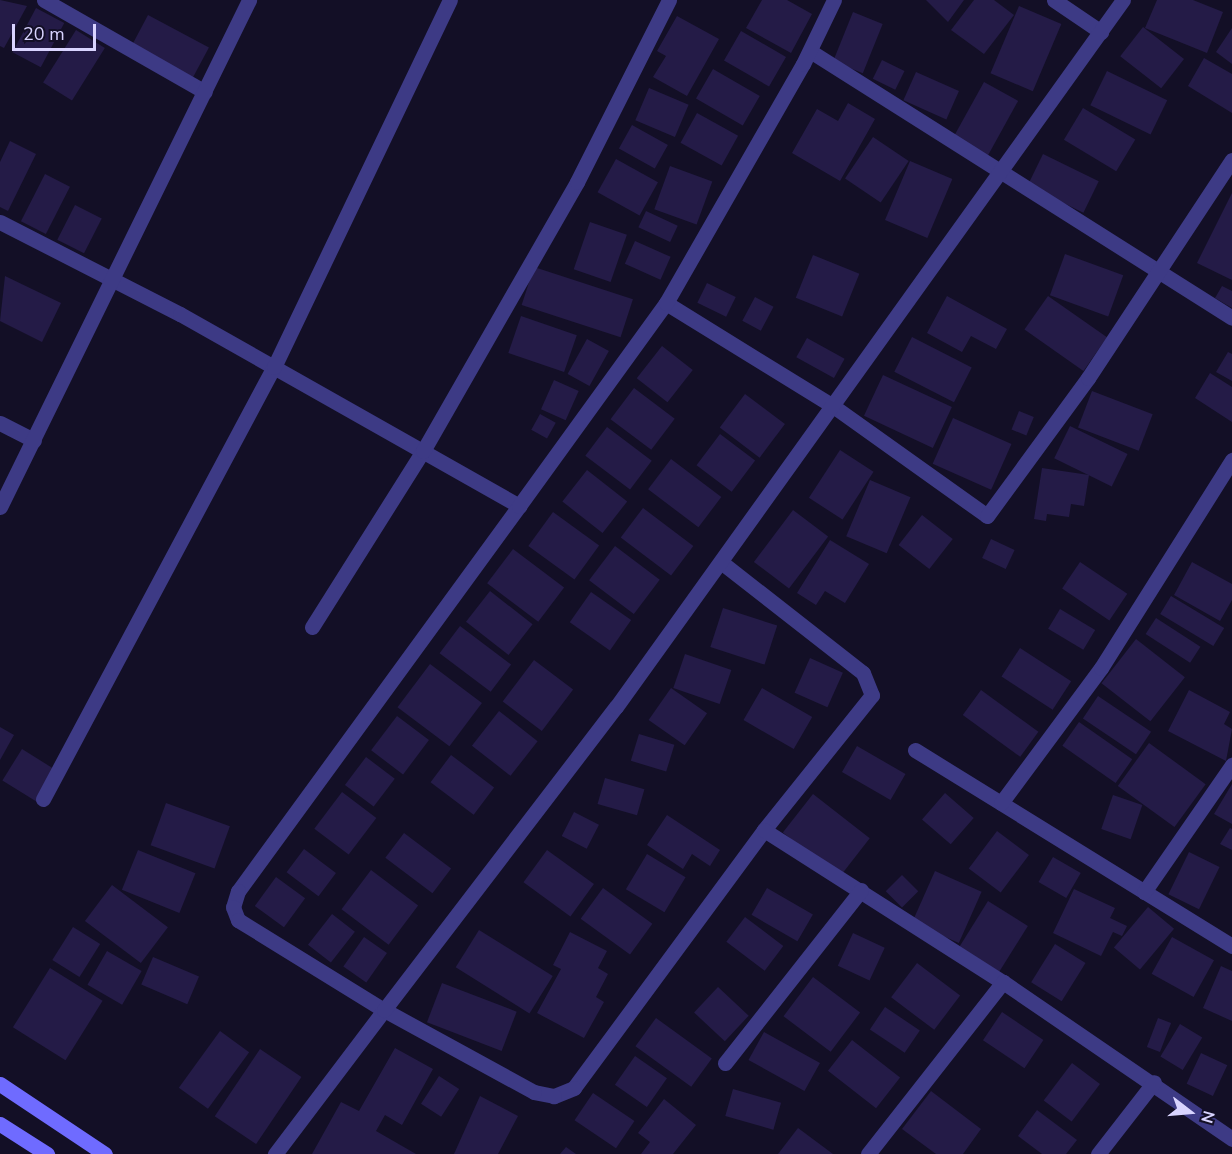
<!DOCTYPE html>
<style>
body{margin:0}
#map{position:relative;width:1232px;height:1154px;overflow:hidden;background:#130f26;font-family:"Nunito Sans",sans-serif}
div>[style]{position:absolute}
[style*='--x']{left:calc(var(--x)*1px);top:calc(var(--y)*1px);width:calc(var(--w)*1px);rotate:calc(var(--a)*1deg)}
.building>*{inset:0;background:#241b47;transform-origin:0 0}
.minor>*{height:15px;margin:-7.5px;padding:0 7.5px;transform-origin:7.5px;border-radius:7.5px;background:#3d3a85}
.secondary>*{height:15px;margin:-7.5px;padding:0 7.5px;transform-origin:7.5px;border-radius:7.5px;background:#6f6bff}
span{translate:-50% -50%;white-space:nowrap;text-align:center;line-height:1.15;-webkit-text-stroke:4.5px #130f26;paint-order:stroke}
.north{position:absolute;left:1160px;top:1082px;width:60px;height:60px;-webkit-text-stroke:4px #130f26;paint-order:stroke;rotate:106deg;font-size:16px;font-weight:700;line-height:24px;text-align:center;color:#d9d4ff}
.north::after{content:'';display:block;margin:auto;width:21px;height:27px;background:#d9d4ff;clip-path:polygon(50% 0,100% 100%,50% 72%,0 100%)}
.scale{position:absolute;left:12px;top:24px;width:84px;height:27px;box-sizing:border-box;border:3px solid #d9d4ff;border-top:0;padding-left:8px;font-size:18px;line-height:21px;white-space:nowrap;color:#d9d4ff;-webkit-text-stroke:4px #130f26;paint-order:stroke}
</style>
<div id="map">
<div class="building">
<div style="clip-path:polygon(0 0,27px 6px,4px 48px,0 46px)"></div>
<div style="clip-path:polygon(762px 0,787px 0,812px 14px,791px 53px,746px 28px)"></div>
<div style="clip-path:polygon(926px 0,964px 0,948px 22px)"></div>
<div style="clip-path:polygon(974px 0,994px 0,1014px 15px,984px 54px,951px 30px)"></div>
<div style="clip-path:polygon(1157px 0,1193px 0,1223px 12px,1207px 53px,1145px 28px)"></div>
<div style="left:1019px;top:6px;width:46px;height:73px;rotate:23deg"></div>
<div style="left:36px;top:8px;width:32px;height:50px;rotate:28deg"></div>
<div style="left:853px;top:12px;width:32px;height:53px;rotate:22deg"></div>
<div style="left:148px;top:15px;width:69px;height:35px;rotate:28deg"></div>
<div style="clip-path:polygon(677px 16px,719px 39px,687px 96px,653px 77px,666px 56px,657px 51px)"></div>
<div style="left:1143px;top:27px;width:52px;height:37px;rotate:38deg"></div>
<div style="clip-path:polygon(1232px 28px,1232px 64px,1216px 52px)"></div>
<div style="left:76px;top:30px;width:34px;height:62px;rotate:32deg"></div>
<div style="left:741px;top:31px;width:52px;height:34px;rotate:30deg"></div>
<div style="clip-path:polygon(1204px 58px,1232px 74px,1232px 113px,1188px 86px)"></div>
<div style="left:882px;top:60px;width:25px;height:21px;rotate:26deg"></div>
<div style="left:713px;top:69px;width:54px;height:34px;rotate:30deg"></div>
<div style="left:1107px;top:71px;width:67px;height:38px;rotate:26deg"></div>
<div style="left:916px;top:72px;width:47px;height:31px;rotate:24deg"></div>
<div style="left:984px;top:82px;width:39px;height:62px;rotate:29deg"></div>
<div style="left:649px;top:88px;width:43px;height:35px;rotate:23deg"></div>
<div style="clip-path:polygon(848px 103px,875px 119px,840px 181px,792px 153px,817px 109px,838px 121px)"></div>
<div style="left:1083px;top:108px;width:61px;height:37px;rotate:31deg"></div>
<div style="left:697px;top:113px;width:47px;height:34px;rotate:29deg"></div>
<div style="left:632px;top:125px;width:41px;height:27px;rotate:29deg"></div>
<div style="left:873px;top:137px;width:43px;height:50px;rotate:34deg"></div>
<div style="clip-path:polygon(10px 141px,36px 154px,8px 211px,0 207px,0 162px)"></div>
<div style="left:1043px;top:154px;width:62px;height:35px;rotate:26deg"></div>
<div style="left:616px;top:159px;width:48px;height:38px;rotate:29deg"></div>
<div style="left:910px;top:161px;width:46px;height:64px;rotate:23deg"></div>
<div style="left:670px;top:166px;width:45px;height:46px;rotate:20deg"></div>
<div style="left:45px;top:174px;width:28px;height:53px;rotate:27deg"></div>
<div style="clip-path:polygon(1232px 193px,1232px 280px,1197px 263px)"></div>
<div style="left:75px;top:205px;width:30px;height:39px;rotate:27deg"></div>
<div style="left:646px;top:211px;width:35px;height:18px;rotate:25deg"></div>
<div style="left:590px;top:222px;width:39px;height:50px;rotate:19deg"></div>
<div style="left:635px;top:241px;width:39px;height:25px;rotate:24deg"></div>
<div style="left:1065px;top:254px;width:62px;height:44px;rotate:20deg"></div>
<div style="left:813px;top:255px;width:50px;height:46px;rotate:22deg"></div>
<div style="left:534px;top:267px;width:104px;height:40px;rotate:18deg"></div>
<div style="clip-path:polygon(5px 276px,61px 303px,42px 342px,0 321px)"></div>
<div style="left:707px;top:283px;width:32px;height:22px;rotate:26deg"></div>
<div style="clip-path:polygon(1222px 286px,1232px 291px,1232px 308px,1215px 298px)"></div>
<div style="clip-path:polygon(947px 296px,1007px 329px,996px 349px,971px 336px,962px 352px,927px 333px)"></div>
<div style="left:1048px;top:296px;width:72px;height:41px;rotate:35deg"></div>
<div style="left:755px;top:297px;width:21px;height:27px;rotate:28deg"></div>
<div style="left:521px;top:316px;width:59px;height:39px;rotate:19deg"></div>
<div style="left:912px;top:337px;width:67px;height:39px;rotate:27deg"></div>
<div style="left:807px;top:338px;width:43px;height:22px;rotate:29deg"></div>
<div style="left:587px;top:339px;width:25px;height:40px;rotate:29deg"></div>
<div style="left:662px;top:346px;width:39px;height:41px;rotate:38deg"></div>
<div style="clip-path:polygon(1228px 352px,1232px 354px,1232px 381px,1216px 372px)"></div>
<div style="clip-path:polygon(1210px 373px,1232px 387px,1232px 422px,1195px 398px)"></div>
<div style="left:883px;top:375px;width:76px;height:45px;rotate:25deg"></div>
<div style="left:554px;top:380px;width:27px;height:32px;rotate:24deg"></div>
<div style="left:634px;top:388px;width:51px;height:39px;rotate:37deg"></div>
<div style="left:1092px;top:391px;width:65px;height:39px;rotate:21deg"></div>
<div style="left:745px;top:394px;width:50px;height:42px;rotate:37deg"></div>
<div style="left:1019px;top:411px;width:16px;height:20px;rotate:22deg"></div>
<div style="left:540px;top:414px;width:18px;height:18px;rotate:29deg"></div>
<div style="left:953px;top:418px;width:64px;height:50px;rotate:24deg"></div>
<div style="left:1070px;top:426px;width:64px;height:36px;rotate:26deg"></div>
<div style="left:607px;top:427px;width:56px;height:36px;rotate:37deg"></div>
<div style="left:720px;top:434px;width:44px;height:39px;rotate:37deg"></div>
<div style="left:840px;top:450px;width:40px;height:57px;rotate:33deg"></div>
<div style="left:671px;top:459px;width:63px;height:38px;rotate:37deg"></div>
<div style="clip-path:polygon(1042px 468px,1089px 475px,1084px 506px,1071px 504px,1069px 517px,1047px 514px,1046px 521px,1034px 519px)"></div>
<div style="left:587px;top:470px;width:51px;height:40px;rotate:38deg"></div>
<div style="left:870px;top:480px;width:44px;height:61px;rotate:23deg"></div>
<div style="left:643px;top:508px;width:63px;height:37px;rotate:37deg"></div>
<div style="left:793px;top:510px;width:44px;height:65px;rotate:37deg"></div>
<div style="left:553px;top:512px;width:57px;height:42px;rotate:36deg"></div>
<div style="left:922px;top:515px;width:39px;height:38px;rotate:38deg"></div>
<div style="left:991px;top:539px;width:26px;height:21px;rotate:25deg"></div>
<div style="clip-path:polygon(830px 540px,869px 564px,845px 603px,825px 591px,816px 605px,797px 593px)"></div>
<div style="left:615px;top:546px;width:56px;height:43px;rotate:37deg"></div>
<div style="left:513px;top:549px;width:64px;height:43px;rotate:37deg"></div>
<div style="left:1080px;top:562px;width:57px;height:32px;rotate:34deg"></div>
<div style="clip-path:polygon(1192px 562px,1232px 584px,1232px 600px,1220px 621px,1174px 595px)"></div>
<div style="left:490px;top:591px;width:54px;height:39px;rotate:38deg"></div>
<div style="left:591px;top:592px;width:49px;height:37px;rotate:35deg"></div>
<div style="left:1171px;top:596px;width:62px;height:21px;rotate:31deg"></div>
<div style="left:723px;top:608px;width:57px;height:41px;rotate:18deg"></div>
<div style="left:1060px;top:609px;width:41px;height:23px;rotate:31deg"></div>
<div style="left:1156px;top:618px;width:53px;height:19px;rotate:33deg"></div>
<div style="left:460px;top:626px;width:64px;height:34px;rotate:37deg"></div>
<div style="left:1136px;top:639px;width:62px;height:56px;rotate:38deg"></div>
<div style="left:1020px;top:648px;width:61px;height:34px;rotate:33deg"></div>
<div style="left:685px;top:654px;width:49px;height:36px;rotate:19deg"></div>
<div style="left:810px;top:658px;width:36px;height:38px;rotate:24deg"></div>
<div style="left:534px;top:660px;width:49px;height:52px;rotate:37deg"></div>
<div style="left:430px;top:664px;width:65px;height:54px;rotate:37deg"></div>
<div style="left:671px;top:688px;width:44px;height:39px;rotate:35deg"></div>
<div style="left:762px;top:688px;width:58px;height:37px;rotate:30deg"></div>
<div style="left:981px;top:690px;width:71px;height:31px;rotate:36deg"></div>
<div style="clip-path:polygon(1189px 690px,1230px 712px,1224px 724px,1232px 729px,1226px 761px,1168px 731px)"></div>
<div style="left:1098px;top:696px;width:64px;height:27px;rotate:34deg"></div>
<div style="left:499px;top:711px;width:49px;height:44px;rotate:38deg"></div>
<div style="left:397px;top:716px;width:40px;height:43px;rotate:37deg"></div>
<div style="left:1079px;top:722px;width:65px;height:29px;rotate:35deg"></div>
<div style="clip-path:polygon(0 727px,14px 735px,0 760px)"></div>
<div style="left:639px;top:734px;width:37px;height:28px;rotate:17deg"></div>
<div style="left:1149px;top:743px;width:70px;height:53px;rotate:36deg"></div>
<div style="left:857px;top:746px;width:56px;height:30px;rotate:30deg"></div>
<div style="left:22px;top:749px;width:41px;height:37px;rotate:32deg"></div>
<div style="left:451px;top:755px;width:54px;height:34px;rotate:37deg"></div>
<div style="left:366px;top:757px;width:36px;height:35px;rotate:37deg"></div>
<div style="left:605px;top:778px;width:41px;height:27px;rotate:16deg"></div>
<div style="clip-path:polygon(1232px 784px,1232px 824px,1214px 814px)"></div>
<div style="left:342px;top:792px;width:43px;height:46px;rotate:37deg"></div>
<div style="left:945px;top:793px;width:38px;height:35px;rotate:41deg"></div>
<div style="left:813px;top:794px;width:72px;height:49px;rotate:38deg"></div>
<div style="left:1113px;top:795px;width:31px;height:36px;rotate:19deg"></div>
<div style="left:166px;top:803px;width:68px;height:45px;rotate:20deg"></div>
<div style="left:574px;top:812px;width:28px;height:27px;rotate:27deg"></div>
<div style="clip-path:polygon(667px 815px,720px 850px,710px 866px,692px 854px,683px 869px,647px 845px)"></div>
<div style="clip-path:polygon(1230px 828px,1232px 829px,1232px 850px,1220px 844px)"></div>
<div style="left:997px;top:831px;width:40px;height:47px;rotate:37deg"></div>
<div style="left:404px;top:833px;width:59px;height:31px;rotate:37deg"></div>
<div style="left:304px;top:849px;width:40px;height:29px;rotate:37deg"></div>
<div style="left:138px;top:850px;width:62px;height:43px;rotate:22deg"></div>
<div style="left:547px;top:850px;width:58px;height:40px;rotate:36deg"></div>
<div style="left:1189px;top:852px;width:34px;height:47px;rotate:26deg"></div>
<div style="left:647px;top:854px;width:45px;height:41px;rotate:31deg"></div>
<div style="left:1053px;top:857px;width:32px;height:29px;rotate:30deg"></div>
<div style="left:371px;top:870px;width:59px;height:49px;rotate:37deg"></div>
<div style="left:935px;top:871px;width:51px;height:56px;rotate:24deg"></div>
<div style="left:902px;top:875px;width:23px;height:23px;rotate:45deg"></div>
<div style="left:276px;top:877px;width:36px;height:36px;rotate:36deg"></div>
<div style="left:112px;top:885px;width:70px;height:45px;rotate:37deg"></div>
<div style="left:603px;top:888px;width:61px;height:38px;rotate:36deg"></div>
<div style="left:767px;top:888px;width:53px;height:31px;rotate:30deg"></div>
<div style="clip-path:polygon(1074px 889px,1115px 908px,1110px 918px,1127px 926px,1122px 936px,1113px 932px,1101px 956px,1053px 933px)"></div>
<div style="left:988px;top:901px;width:47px;height:54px;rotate:32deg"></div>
<div style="left:1148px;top:907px;width:34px;height:53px;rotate:40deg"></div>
<div style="left:332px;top:914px;width:29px;height:39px;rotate:38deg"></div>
<div style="left:745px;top:917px;width:48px;height:31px;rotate:37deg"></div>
<div style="left:73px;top:927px;width:32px;height:39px;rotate:32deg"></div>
<div style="left:479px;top:930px;width:87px;height:44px;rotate:32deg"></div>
<div style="clip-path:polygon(570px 932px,607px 951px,598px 968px,608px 974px,596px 997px,604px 1002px,584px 1038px,537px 1013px,561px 969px,553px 965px)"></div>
<div style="left:853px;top:933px;width:35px;height:36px;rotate:25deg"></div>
<div style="left:364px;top:937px;width:28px;height:36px;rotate:35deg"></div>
<div style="left:1172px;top:937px;width:48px;height:42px;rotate:29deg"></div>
<div style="left:1055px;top:944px;width:36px;height:45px;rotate:32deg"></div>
<div style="left:107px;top:951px;width:40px;height:39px;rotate:30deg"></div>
<div style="left:153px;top:957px;width:50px;height:30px;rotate:23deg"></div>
<div style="left:917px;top:963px;width:54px;height:43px;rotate:37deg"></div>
<div style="clip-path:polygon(1221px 966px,1232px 971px,1232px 1021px,1203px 1008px)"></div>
<div style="left:50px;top:968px;width:62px;height:70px;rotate:32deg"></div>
<div style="left:813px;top:977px;width:59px;height:49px;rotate:37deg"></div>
<div style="left:442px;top:983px;width:80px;height:42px;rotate:21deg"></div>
<div style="left:718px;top:987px;width:42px;height:35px;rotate:43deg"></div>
<div style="left:885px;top:1007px;width:42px;height:27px;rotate:34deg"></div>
<div style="left:1002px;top:1012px;width:50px;height:34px;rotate:34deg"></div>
<div style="left:656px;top:1018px;width:69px;height:35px;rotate:36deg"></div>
<div style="left:1158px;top:1018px;width:14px;height:31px;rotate:21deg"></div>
<div style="left:1180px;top:1024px;width:26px;height:38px;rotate:31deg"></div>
<div style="left:220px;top:1031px;width:36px;height:70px;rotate:36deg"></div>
<div style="left:764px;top:1032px;width:64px;height:32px;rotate:29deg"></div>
<div style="left:852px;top:1040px;width:61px;height:39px;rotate:38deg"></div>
<div style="clip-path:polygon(395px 1048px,433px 1069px,402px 1125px,385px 1115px,376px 1131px,416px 1154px,312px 1154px,341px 1102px,359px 1111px)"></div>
<div style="left:260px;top:1049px;width:50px;height:81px;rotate:34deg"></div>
<div style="left:1201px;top:1053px;width:29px;height:34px;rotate:25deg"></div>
<div style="left:635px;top:1056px;width:39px;height:35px;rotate:35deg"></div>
<div style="left:1072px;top:1063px;width:35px;height:47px;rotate:37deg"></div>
<div style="left:439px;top:1076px;width:24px;height:33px;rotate:33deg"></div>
<div style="left:733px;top:1089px;width:50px;height:28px;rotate:16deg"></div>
<div style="clip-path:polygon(931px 1091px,981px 1129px,963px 1154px,936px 1154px,902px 1129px)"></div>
<div style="left:593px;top:1093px;width:50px;height:33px;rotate:34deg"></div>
<div style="clip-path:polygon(480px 1096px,518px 1116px,498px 1154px,454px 1154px)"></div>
<div style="clip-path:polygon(664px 1099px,696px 1125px,673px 1154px,641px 1154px,650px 1142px,638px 1133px)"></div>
<div style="clip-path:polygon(1037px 1110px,1077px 1140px,1066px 1154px,1042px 1154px,1018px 1136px)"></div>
<div style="clip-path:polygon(798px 1128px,833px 1154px,778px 1154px)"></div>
<div style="clip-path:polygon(566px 1147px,576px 1154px,560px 1154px)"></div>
</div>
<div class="minor">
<div style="--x:44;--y:0;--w:185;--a:29.7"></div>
<div style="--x:1054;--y:0;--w:57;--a:34.2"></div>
<div style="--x:810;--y:51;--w:499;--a:32.3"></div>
<div style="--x:0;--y:222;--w:202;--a:27.1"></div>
<div style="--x:180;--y:314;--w:390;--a:29.5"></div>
<div style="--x:519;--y:506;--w:477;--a:126.1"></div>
<div style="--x:238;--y:891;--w:17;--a:107"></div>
<div style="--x:233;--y:907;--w:14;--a:69"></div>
<div style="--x:238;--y:920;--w:172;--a:31.7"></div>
<div style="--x:384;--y:1010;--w:181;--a:127.1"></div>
<div style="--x:666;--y:303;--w:196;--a:31.7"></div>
<div style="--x:833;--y:406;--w:189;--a:35.5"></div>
<div style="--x:987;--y:516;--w:171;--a:-53.8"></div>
<div style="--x:1088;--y:378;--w:261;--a:-56.6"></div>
<div style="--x:0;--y:423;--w:38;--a:27"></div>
<div style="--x:519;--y:506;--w:251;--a:-54.1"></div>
<div style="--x:666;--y:303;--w:275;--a:-60.2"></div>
<div style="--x:803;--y:64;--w:71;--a:-64.2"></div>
<div style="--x:0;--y:507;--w:565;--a:-63.84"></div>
<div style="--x:721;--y:562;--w:180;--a:38"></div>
<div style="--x:863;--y:673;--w:24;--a:68"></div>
<div style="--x:872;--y:695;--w:173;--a:128.7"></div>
<div style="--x:764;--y:830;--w:320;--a:126.4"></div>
<div style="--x:574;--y:1088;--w:22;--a:158"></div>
<div style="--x:554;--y:1096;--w:20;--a:-169"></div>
<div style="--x:534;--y:1092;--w:171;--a:-151.3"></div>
<div style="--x:384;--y:1010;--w:382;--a:-52.6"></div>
<div style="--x:616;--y:707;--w:870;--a:-54.36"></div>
<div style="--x:312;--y:627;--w:208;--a:-57.8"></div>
<div style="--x:423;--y:451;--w:310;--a:-60.2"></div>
<div style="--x:577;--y:182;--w:204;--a:-63.2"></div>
<div style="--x:915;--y:750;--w:373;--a:31.7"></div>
<div style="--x:43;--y:799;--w:490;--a:-61.9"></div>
<div style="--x:274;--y:367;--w:407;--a:-64.4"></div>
<div style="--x:1001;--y:803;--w:168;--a:-53.5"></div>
<div style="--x:1101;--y:668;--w:246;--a:-57.8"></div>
<div style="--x:764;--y:830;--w:283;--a:32.5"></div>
<div style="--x:1003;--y:982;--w:278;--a:34.4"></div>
<div style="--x:1144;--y:892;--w:155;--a:-55.3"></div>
<div style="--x:725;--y:1063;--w:220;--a:-51.8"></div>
<div style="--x:868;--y:1154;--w:219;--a:-51.9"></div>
<div style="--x:1098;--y:1154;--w:91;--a:-52.1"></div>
</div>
<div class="secondary">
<div style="--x:0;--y:1084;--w:126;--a:33.7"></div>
<div style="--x:0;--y:1124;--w:56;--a:32.6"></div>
</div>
<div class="north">N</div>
<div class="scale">20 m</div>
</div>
